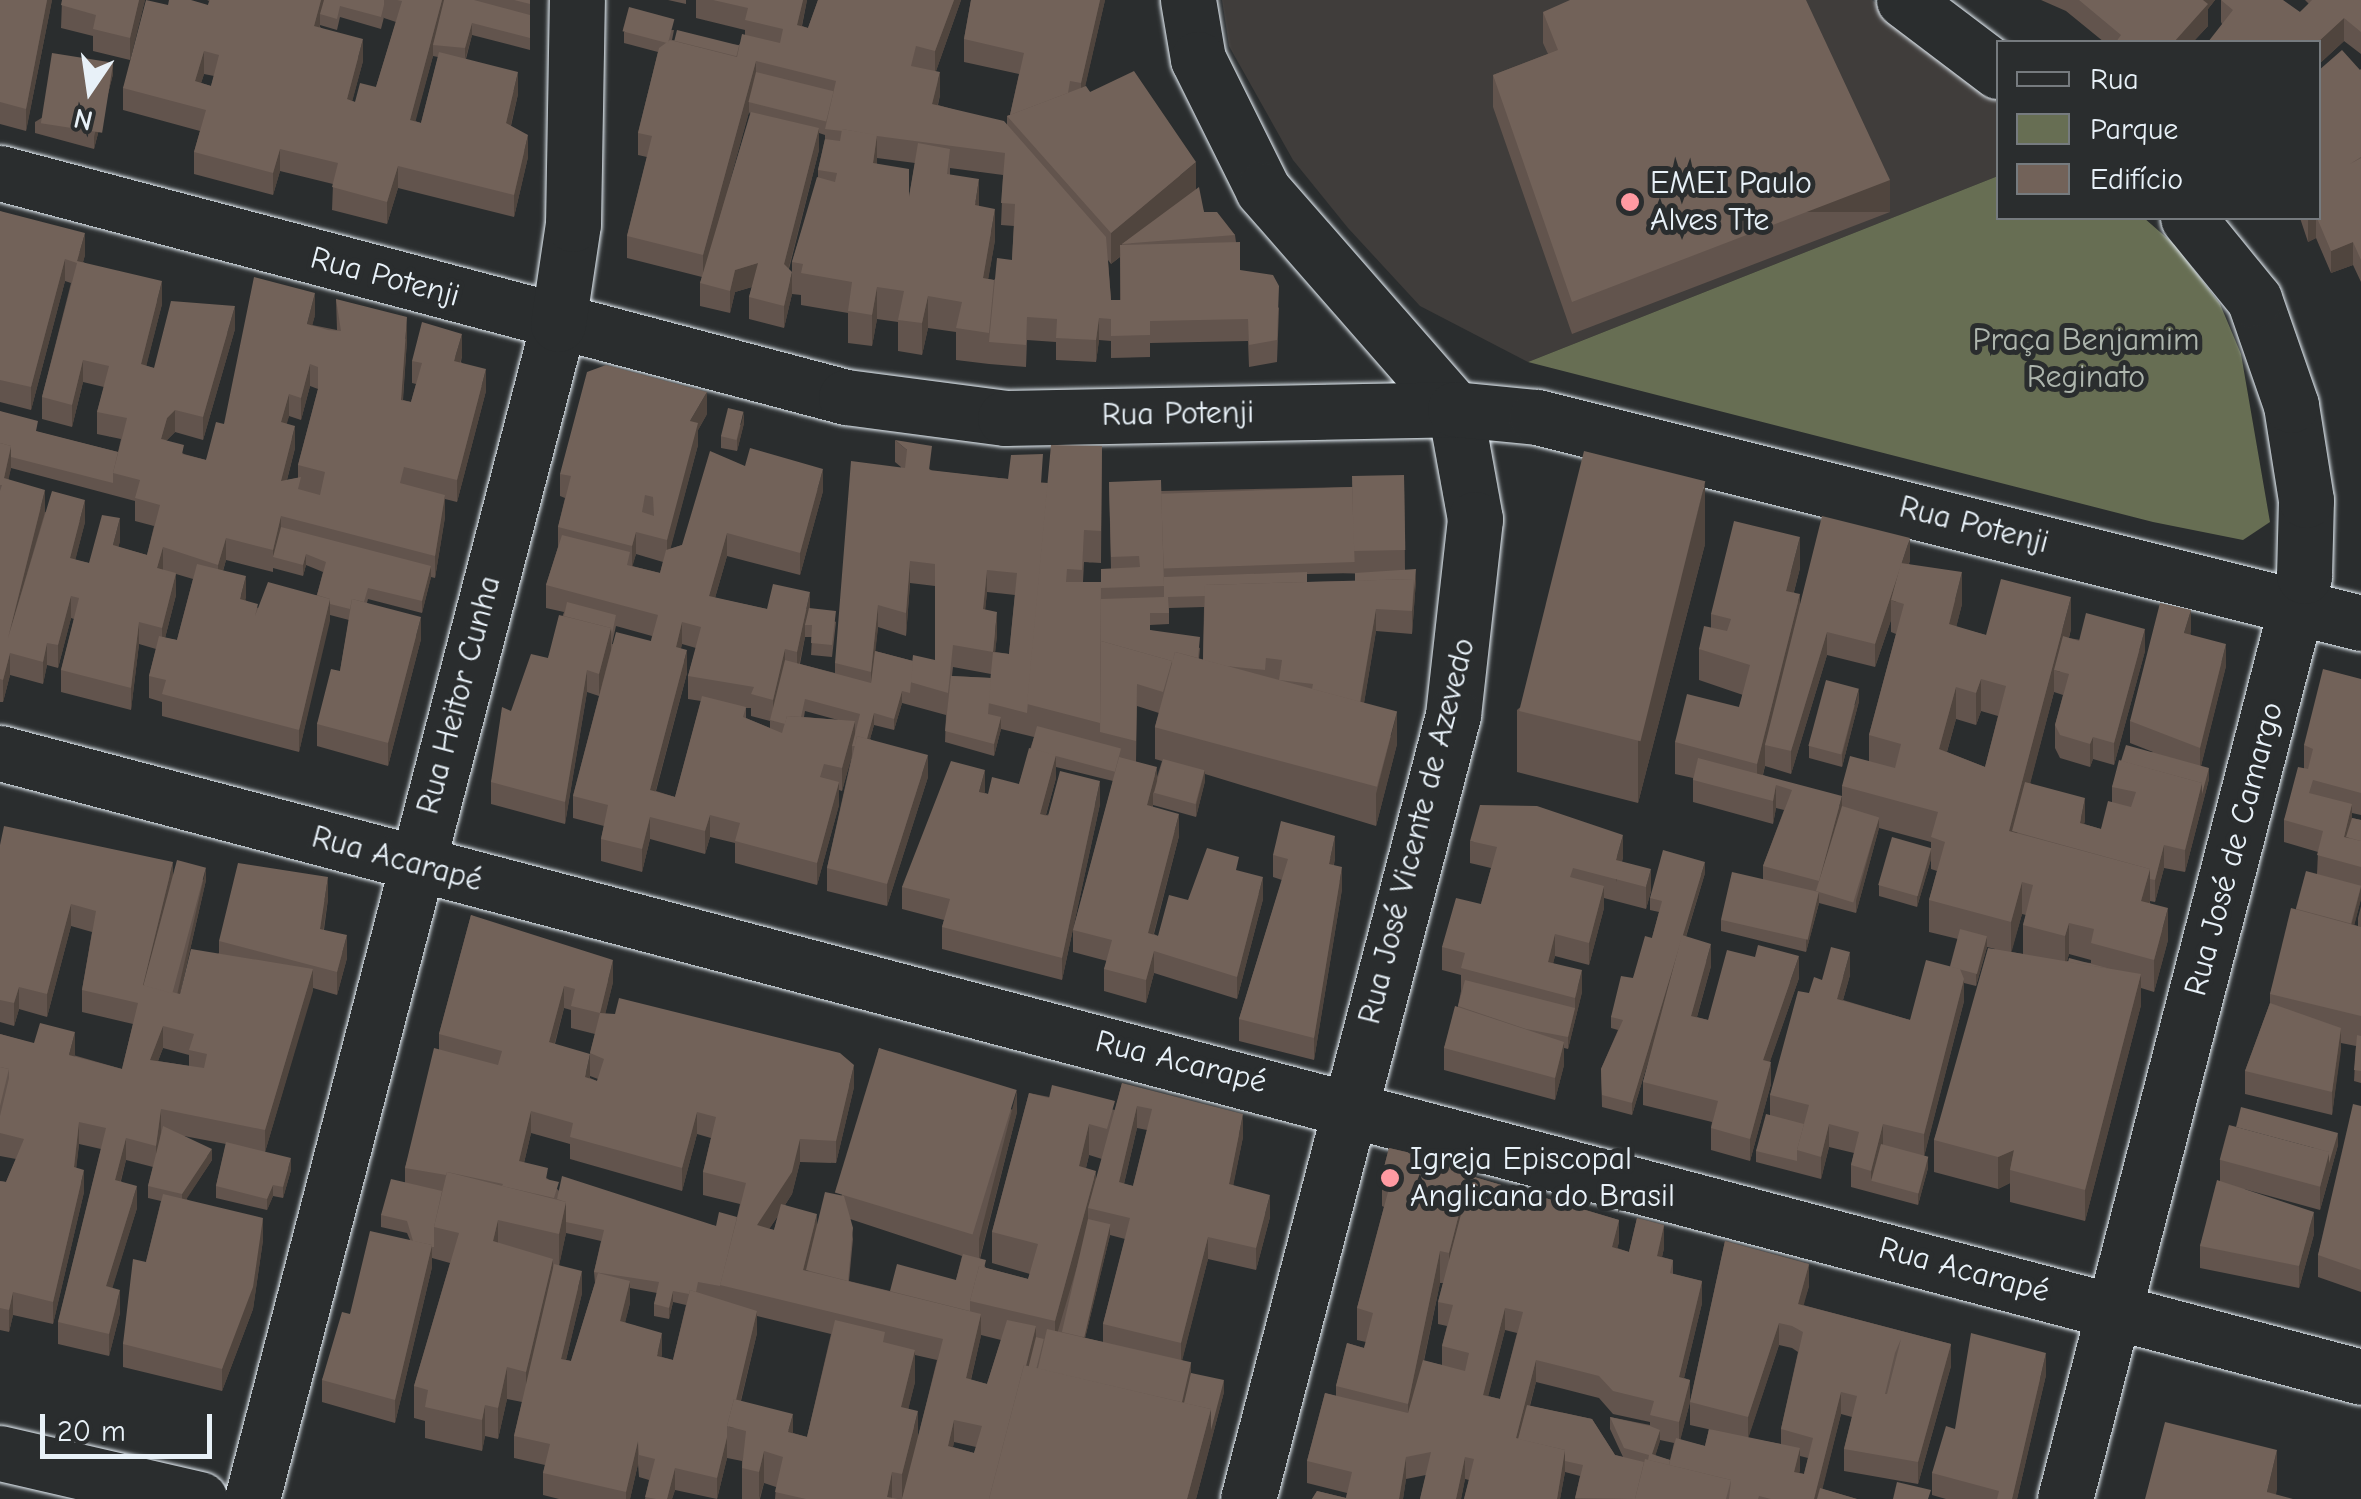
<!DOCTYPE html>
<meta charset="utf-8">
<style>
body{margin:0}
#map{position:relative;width:2361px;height:1499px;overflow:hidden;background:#2a2d2e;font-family:"Comic Neue",sans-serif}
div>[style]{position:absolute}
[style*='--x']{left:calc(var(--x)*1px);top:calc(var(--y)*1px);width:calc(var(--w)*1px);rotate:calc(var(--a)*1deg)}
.built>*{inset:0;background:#403d3b}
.green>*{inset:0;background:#676e53}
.roads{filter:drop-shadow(0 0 2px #e8f1f8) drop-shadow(0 0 2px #e8f1f8)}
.minor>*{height:55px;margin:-27.5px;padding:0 27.5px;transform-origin:27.5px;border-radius:27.5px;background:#2a2d2e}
.tertiary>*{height:55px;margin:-27.5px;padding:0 27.5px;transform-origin:27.5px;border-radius:27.5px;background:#2a2d2e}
.wall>*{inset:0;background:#62544d}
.shaded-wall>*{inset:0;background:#50453e;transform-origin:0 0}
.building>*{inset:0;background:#726259;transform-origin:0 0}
.dots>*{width:28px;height:28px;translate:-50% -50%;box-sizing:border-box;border:5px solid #2a2d2e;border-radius:50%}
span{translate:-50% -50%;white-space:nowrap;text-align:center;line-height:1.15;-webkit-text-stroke:10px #2a2d2e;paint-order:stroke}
.poi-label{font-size:32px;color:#e8f1f8}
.left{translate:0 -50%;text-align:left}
.street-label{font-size:32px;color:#e8f1f8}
.park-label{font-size:32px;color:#aeb6ae}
.legend{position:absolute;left:1996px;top:40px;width:325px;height:180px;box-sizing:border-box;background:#2a2d2e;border:2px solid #767b7f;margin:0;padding:12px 18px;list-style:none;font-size:30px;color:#e8f1f8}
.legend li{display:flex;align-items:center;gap:20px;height:50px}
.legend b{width:50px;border:2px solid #767b7f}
.north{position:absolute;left:40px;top:40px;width:100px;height:100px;-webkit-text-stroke:8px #2a2d2e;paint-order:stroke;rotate:193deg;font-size:28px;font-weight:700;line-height:40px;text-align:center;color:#e8f1f8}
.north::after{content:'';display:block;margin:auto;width:35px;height:45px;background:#e8f1f8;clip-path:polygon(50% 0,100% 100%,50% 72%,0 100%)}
.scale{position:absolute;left:40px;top:1414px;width:172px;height:45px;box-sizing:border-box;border:5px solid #e8f1f8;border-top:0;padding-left:12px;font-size:30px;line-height:35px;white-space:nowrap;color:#e8f1f8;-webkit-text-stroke:8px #2a2d2e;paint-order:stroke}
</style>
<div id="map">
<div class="built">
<div style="clip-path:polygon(1222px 0,1872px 0,1998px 96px,1998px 176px,1528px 362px,1420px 306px,1348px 228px,1293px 160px,1229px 46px)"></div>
</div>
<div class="green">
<div style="clip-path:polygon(1998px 176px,1998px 218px,2144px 218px,2175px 245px,2220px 304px,2241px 354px,2270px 522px,2243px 540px,2153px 522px,1528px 362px)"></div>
</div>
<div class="roads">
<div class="minor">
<div style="--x:1188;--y:0;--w:60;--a:80.4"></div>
<div style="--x:1198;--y:59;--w:146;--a:63.6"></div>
<div style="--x:1263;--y:190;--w:291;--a:48.8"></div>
<div style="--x:1455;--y:409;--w:112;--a:79.7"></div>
<div style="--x:1475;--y:519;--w:197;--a:96.4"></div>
<div style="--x:1453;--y:715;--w:810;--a:104.65"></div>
<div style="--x:1904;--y:0;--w:118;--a:37.1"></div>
<div style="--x:0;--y:173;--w:875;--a:14.83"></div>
<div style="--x:846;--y:397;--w:160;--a:7.5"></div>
<div style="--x:1005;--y:418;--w:450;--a:-1.1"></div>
<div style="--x:1455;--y:409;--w:82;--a:5.6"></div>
<div style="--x:1537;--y:417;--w:849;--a:14.04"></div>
<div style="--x:0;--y:753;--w:2442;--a:14.8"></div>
<div style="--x:252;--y:1499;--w:1214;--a:-75.4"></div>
<div style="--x:558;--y:324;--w:101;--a:-81.5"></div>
<div style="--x:573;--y:224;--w:224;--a:-89"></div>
<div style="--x:2065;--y:1499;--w:953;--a:-75.48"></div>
<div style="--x:2304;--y:576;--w:76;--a:-88.5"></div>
<div style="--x:2306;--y:500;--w:96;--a:-99"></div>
<div style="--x:2291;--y:405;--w:112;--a:-109.2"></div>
<div style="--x:2254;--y:299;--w:104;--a:-129.2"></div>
</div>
<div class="tertiary">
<div style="--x:0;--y:1453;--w:205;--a:13"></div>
</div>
</div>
<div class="wall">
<div style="clip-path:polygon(0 0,52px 0,26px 131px,0 124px)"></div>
<div style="clip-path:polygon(62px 0,145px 0,130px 60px,93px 51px,93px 36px,61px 28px)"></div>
<div style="clip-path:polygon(evenodd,207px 0,530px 0,530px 50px,472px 35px,466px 59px,518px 94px,511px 126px,528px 157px,514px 217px,398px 188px,387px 224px,332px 210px,333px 184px,280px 171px,273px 195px,194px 174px,194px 152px,200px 131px,123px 110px,123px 88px,168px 5px,208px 5px,209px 1px,207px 0,340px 17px,381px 29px,384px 17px,384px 18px,396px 22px,376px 87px,355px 102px,352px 101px,363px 61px,320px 27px,320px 25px,337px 30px,340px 17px,207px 0,433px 56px,438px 57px,421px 123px,415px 121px,433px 56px,207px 0,204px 74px,214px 76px,211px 86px,201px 83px,204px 74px)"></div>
<div style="clip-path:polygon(668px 0,686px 0,686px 4px)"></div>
<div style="clip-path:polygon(evenodd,696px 0,807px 0,802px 26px,808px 28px,818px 0,961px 0,936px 71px,940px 95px,938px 105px,1007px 125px,1007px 116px,1010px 115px,1019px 74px,964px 62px,964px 39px,971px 0,1105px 0,1085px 86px,1090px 92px,1196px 190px,1204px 212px,1235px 235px,1240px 270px,1279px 308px,1277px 362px,1249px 367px,1248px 341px,1150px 343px,1150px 357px,1111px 358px,1111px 341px,1099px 340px,1096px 362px,1056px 360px,1056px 342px,1027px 340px,1026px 367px,989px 364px,956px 360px,956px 332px,928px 328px,922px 355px,898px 351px,898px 322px,877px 319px,872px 346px,848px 343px,848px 313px,801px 305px,801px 295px,792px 294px,792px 262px,818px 178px,818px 170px,825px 139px,825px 135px,819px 133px,819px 150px,789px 269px,792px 294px,784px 328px,749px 319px,749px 297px,752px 287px,735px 292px,730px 313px,700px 306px,700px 283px,702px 277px,627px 258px,627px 236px,647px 157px,638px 155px,638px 133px,658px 52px,624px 43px,624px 32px,674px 30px,672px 40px,739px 45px,745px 35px,745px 30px,696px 18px,696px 0,749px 112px,750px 114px,724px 202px,749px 112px,696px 0,877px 158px,915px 163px,909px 197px,877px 164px,877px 158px,696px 0,950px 168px,1003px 175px,1001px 225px,1014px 226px,1012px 260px,994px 280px,988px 279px,995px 240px,979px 206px,950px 175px,950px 168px,696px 0,1120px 257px,1120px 300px,1111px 300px,1108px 260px,1111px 264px,1120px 257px)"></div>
<div style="clip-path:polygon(2041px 0,2215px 0,2208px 9px,2208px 26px,2193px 42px,2104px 42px,2066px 11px)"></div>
<div style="clip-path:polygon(2221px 0,2300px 12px,2309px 4px,2305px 0,2361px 0,2361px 54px,2344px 41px,2318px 65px,2318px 42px,2222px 24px,2221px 22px)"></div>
<div style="clip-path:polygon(1543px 12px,1890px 212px,1572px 334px,1493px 107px,1493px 75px,1548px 54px,1543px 43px)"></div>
<div style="clip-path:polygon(2361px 69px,2361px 282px,2353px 265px,2331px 273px,2316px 238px,2308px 242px,2300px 218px,2318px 218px)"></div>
<div style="clip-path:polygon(113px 74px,94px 149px,35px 133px,35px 122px)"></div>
<div style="clip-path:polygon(evenodd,0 211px,85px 255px,83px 262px,162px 304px,146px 366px,154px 368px,235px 329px,203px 440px,175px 432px,166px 441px,184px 454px,206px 460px,224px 424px,315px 315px,312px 325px,337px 330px,336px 299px,407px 340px,403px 400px,411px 402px,416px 384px,412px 383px,412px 361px,462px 356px,461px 362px,486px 391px,457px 502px,445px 499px,445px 517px,435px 578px,431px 577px,422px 613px,368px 599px,367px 603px,421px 639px,388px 766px,317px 746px,317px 724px,340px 671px,349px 620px,330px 615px,299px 752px,162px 716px,162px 702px,149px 698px,149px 676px,156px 649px,139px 644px,131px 710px,61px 692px,61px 670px,74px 619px,71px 618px,58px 668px,47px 665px,43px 684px,10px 675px,3px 702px,0 702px,0 411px,38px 432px,118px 452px,121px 439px,97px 434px,97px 412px,104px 387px,83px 382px,72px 427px,42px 419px,42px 397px,71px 283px,65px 281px,31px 410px,0 402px,0 211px,310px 386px,318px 389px,298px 465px,298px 478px,287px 480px,295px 448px,286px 424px,289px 416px,301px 420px,310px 386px,0 211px,11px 468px,135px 501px,135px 521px,154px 526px,147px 555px,118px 547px,120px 541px,89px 563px,75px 560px,85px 522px,45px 512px,8px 479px,11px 468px,0 211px,226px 560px,273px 572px,273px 568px,303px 576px,306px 565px,323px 572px,317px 595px,258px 608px,245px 600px,223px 571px,226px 560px,0 211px,176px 574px,193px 579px,177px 640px,165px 638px,176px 595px,176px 574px)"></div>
<div style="clip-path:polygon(evenodd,707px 414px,698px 430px,698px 445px,670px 549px,682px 545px,745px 466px,823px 491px,800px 575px,727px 556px,715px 598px,767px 609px,810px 609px,836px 622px,832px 657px,811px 655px,812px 637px,805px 637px,800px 664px,835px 673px,835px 663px,901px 467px,895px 462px,895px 440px,932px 471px,1048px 483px,1102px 446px,1101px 563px,1084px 562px,1083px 582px,1101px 582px,1101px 569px,1111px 569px,1109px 482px,1161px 491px,1352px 487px,1404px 475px,1405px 570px,1416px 580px,1412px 634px,1376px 631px,1364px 703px,1397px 744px,1376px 826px,1205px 774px,1205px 781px,1196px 817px,1153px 805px,1153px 807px,1179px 836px,1154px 934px,1158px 936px,1188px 900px,1239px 871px,1263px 899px,1237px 999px,1154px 973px,1146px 1003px,1104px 991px,1104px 969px,1107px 961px,1073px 952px,1073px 930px,1113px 781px,1056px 767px,1056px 778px,1046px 815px,1100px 804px,1062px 980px,942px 949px,942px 927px,944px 920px,902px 909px,902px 887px,985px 793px,988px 794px,1019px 784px,1034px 737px,1001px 729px,994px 756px,945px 742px,946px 715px,902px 703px,894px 730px,874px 725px,870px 739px,928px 777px,887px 906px,827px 891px,827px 868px,852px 755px,842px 791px,839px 790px,839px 805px,817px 885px,735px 863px,735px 843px,710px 837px,705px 854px,650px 839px,642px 872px,601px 861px,601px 839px,604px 826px,573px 818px,573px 796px,599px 696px,587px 692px,565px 824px,491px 804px,491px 782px,511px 711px,548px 658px,564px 612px,546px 608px,546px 585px,558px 547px,558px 527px,565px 498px,560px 496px,560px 474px,707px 414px,636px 554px,663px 562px,660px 573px,632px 566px,636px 554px,707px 414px,1355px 570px,1355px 581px,1307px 582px,1307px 574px,1355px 573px,1355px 570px,707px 414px,910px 583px,935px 586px,935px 660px,913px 661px,875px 651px,878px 627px,906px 636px,910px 583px,707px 414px,987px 592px,1015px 595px,1009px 654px,995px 652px,997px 635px,985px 610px,987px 592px,707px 414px,1204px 607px,1203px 660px,1199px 659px,1200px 648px,1150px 630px,1150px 625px,1169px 624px,1169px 608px,1204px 607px,707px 414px,616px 626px,652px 636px,651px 641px,612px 644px,616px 626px,707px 414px,682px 644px,696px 648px,688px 676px,688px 699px,701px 701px,675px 797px,656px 791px,687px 673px,681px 648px,682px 644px,707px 414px,953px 667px,991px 674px,991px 678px,952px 676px,953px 667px,707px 414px,1137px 706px,1159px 713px,1155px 727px,1155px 759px,1162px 761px,1157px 777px,1136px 762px,1137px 706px,707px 414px,746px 708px,751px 708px,751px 716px,770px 721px,770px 728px,746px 718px,746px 708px,707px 414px,805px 711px,838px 720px,804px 717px,805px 711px)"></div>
<div style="clip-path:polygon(744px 423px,737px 451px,721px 448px,721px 436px)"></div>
<div style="clip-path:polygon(1705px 544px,1638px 803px,1517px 772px,1517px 710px)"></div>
<div style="clip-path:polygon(evenodd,1910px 560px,1909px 564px,1962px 604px,1956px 627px,1986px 635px,2071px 629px,2069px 638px,2145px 651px,2114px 765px,2093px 759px,2090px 767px,2060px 758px,2055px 748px,2055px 725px,2063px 695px,2054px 692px,2030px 783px,2085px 820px,2084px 824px,2101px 829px,2112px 802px,2112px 787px,2121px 761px,2153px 752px,2130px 743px,2130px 721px,2191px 632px,2190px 634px,2226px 666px,2201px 766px,2209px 779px,2185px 872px,2164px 868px,2155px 902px,2150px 901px,2150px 903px,2168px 940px,2154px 992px,2141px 988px,2141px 1005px,2085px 1221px,2010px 1202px,2010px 1183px,1998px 1189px,1934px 1172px,1934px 1140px,1995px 949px,1987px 947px,1976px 986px,1964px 983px,1964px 1001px,1924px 1156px,1928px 1168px,1918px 1205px,1851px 1187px,1851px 1165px,1854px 1153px,1829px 1147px,1821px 1179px,1756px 1162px,1756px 1151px,1770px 1115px,1770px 1095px,1809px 993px,1822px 980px,1850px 975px,1843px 1000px,1910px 1020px,1951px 967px,1958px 939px,1929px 932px,1929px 900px,1937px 871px,1931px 869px,1931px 842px,1879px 828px,1856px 913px,1819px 903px,1806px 952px,1721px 931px,1721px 920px,1763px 879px,1763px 866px,1784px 810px,1776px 808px,1773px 824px,1693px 802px,1693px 778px,1675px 774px,1675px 742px,1739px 707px,1743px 695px,1699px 680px,1699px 649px,1711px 628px,1711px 614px,1800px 568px,1794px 592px,1800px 604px,1910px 560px,1891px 620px,1891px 632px,1896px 634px,1869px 735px,1869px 761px,1842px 786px,1842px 807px,1763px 775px,1765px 766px,1791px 774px,1827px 655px,1875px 667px,1891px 620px,1910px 560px,1981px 711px,1998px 716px,1985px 767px,1947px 752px,1956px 719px,1976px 725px,1981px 711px,1910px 560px,2022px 914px,2026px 915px,2023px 925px,2023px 954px,2011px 952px,2022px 914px,1910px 560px,2069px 954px,2091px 960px,2091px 963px,2067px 961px,2069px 954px)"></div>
<div style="clip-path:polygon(2361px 679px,2361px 815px,2352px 813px,2352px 818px,2361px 820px,2361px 899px,2354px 925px,2358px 926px,2358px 918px,2361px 906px,2361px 1083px,2354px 1081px,2356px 1046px,2341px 1043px,2332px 1115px,2245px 1094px,2245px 1071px,2270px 1003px,2270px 994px,2296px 909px,2317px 874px,2318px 852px,2284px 842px,2284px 820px,2304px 768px,2304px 745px)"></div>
<div style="clip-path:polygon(1859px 701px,1842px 767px,1809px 758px,1809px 746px)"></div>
<div style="clip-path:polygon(1470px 841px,1623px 857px,1622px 862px,1651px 891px,1646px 909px,1604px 898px,1604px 908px,1589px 965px,1555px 956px,1553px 963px,1582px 992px,1568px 1049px,1564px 1048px,1564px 1065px,1555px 1100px,1444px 1070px,1444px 1048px,1458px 1006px,1461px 991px,1461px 975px,1442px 970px,1442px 947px,1481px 904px,1491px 868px,1470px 863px)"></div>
<div style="clip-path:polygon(evenodd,0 845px,173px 876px,206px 880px,180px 994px,219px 953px,219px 941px,328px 899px,324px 930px,347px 958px,337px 995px,313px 988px,265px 1152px,291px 1170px,283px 1198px,273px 1196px,267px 1210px,216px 1198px,216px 1186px,226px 1144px,184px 1136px,212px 1160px,186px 1199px,263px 1240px,253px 1309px,222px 1391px,123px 1367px,123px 1344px,146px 1262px,161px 1201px,148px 1198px,148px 1186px,153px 1167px,126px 1160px,121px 1181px,137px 1208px,112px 1288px,120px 1313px,109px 1356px,58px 1344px,58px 1322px,101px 1149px,79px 1144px,76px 1168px,84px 1192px,53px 1324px,13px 1315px,9px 1332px,0 1330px,0 1181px,6px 1182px,16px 1159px,0 1156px,0 1034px,122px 1069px,133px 1024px,82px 1012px,82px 990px,92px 932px,71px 926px,47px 1017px,19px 1009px,14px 1026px,0 1022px,0 845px,163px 1048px,189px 1055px,189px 1066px,158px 1061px,163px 1048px)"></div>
<div style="clip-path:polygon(1273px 855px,1335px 858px,1334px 865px,1342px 889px,1314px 1060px,1239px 1041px,1239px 1019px,1282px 880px,1273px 877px)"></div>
<div style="clip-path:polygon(1931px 859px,1917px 907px,1879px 896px,1879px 885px)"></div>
<div style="clip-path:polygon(1705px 873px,1686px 937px,1711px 966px,1697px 1017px,1708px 1020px,1799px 978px,1770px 1061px,1771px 1084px,1750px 1161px,1711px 1150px,1711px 1128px,1712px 1122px,1643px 1105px,1643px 1082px,1654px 1042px,1632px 1115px,1602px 1107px,1601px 1069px,1618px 1030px,1611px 1028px,1611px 1017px,1633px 978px,1652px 938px,1659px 912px,1650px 910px,1650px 898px)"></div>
<div style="clip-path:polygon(evenodd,471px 915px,613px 982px,605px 1014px,854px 1087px,836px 1163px,800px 1162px,792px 1194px,785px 1205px,817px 1225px,842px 1195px,879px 1048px,1017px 1112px,980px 1259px,986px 1268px,1028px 1279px,1030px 1274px,992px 1263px,992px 1232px,1029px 1093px,1115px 1110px,1122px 1083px,1243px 1137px,1233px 1185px,1270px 1217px,1256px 1270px,1208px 1259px,1182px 1360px,1191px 1373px,1224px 1392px,1196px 1499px,775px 1499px,776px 1487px,764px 1483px,760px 1499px,742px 1499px,742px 1461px,727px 1458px,717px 1499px,675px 1490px,672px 1499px,645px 1499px,649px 1480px,639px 1477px,638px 1464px,630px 1499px,559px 1499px,543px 1495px,543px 1473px,545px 1465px,514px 1458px,514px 1436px,522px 1402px,507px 1399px,498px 1439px,485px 1436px,482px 1451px,425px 1438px,425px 1421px,414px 1418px,414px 1386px,450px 1263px,432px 1258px,432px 1267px,395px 1423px,322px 1402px,322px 1380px,350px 1314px,410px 1240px,407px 1233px,381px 1227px,381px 1215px,405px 1182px,405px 1168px,439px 1049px,439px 1034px,471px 915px,564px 1008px,571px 1010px,571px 1028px,595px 1034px,590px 1053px,590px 1076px,598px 1079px,597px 1081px,590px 1078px,590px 1076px,555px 1044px,564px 1008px,471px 915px,1137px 1128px,1147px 1130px,1133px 1186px,1124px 1184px,1137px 1128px,471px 915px,531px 1133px,570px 1144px,570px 1159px,682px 1191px,697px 1134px,711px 1138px,703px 1172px,703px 1195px,740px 1204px,737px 1217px,716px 1226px,559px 1191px,548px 1179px,524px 1163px,531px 1133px,471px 915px,1089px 1155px,1102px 1159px,1096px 1181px,1086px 1168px,1089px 1155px,471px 915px,778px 1216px,774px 1230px,769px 1229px,778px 1216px,471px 915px,850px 1219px,962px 1256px,956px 1280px,890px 1291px,849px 1281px,853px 1239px,850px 1219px,471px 915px,566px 1233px,601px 1241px,594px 1272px,595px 1283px,571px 1361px,566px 1360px,582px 1293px,559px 1265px,566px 1233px,471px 915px,1110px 1235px,1125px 1239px,1103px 1324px,1103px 1342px,1085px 1338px,1110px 1235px,471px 915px,630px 1288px,657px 1293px,654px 1304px,654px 1316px,669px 1319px,673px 1302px,686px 1305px,673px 1360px,662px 1357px,625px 1322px,630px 1303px,630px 1288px,471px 915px,757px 1316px,831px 1334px,807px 1437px,793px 1433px,741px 1401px,757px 1333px,757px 1316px,471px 915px,981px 1335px,1001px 1340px,987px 1384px,971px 1380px,981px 1335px,471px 915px,915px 1355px,937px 1360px,918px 1437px,908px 1409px,915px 1382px,915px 1355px,471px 915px,954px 1442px,976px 1447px,974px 1453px,953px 1447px,954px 1442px)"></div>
<div style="clip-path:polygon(2361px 1106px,2361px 1292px,2318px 1277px,2318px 1255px)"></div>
<div style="clip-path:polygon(2338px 1145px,2320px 1210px,2244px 1189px,2314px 1234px,2299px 1288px,2200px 1268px,2200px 1246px,2220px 1181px,2220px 1160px)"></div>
<div style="clip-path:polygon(evenodd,1389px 1148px,1471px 1167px,1471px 1176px,1619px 1220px,1619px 1242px,1617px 1248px,1629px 1252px,1637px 1218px,1664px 1225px,1664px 1248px,1662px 1257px,1673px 1260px,1673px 1274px,1702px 1281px,1702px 1303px,1684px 1378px,1690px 1380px,1690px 1402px,1680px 1440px,1705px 1446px,1709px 1429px,1712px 1430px,1690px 1425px,1690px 1402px,1725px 1241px,1809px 1264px,1809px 1286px,1803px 1305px,1951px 1344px,1951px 1366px,1918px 1484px,1844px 1471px,1844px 1449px,1852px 1417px,1841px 1414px,1822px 1489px,1857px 1499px,1575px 1499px,1580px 1476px,1565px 1472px,1560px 1499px,1464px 1499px,1469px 1480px,1465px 1479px,1461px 1499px,1420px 1499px,1426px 1475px,1406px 1479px,1403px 1499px,1312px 1499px,1317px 1491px,1346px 1498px,1347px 1493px,1307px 1483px,1307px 1461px,1325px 1393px,1336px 1396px,1336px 1386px,1347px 1343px,1364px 1348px,1366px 1342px,1357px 1340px,1357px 1308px,1384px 1207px,1382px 1206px,1382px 1175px,1389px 1148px,1440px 1283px,1443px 1283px,1438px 1302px,1438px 1324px,1447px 1326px,1442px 1346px,1442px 1365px,1424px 1361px,1440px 1283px,1389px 1148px,1505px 1330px,1517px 1333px,1500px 1399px,1488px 1396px,1505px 1330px,1389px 1148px,1779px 1345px,1792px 1348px,1798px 1352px,1781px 1429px,1781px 1444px,1748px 1438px,1779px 1345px,1389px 1148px,1536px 1382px,1599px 1398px,1613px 1414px,1650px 1422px,1650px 1425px,1610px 1417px,1610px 1429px,1623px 1457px,1615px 1455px,1592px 1419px,1530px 1406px,1536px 1382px,1389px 1148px,1660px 1440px,1674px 1443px,1670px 1460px,1655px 1456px,1660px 1440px,1389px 1148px,1800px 1456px,1808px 1458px,1804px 1474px,1799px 1473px,1800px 1456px)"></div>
<div style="clip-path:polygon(2046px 1375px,2017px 1499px,1946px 1499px,1932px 1495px,1932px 1473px,1955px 1429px)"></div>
</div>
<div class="shaded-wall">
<div style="clip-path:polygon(47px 0,52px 0,26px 131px,26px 109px)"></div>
<div style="clip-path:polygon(139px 0,145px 0,130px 60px,130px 38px)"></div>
<div style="clip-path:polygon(321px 0,327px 0,320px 14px,320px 25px,314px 48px,314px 26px)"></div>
<div style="clip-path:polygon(442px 0,446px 0,433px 45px,433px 56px,410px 142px,410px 120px)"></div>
<div style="clip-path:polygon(803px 0,807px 0,797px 48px,797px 25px)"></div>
<div style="clip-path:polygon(954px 0,961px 0,935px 74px,935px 51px)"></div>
<div style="clip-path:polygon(1100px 0,1105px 0,1081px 105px,1081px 83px)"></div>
<div style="clip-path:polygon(2200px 0,2215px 0,2208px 9px,2208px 26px,2193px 42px,2174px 42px)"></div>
<div style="clip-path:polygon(2344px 18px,2344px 41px,2318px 65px,2318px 42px)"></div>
<div style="clip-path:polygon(472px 23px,472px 35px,465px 60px,465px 48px)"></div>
<div style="clip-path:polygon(363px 39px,363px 61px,347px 121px,347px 99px)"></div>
<div style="clip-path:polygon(204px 51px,204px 74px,195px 103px,195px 81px)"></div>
<div style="clip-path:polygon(756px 61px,756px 84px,749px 102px,749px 112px,703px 278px,703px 255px)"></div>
<div style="clip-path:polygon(113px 63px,113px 74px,94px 149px,94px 137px)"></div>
<div style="clip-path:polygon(518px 72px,518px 94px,506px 145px,506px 123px)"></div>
<div style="clip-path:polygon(940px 72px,940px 95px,932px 126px,932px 104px)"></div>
<div style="clip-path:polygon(819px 128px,819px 150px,784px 286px,784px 264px)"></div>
<div style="clip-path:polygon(528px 135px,528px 157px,514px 217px,514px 195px)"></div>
<div style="clip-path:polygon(877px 135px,877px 167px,873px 163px)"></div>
<div style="clip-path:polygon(280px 149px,280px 171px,273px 195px,273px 173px)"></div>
<div style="clip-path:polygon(1196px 162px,1196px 194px,1122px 244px,1122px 255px,1111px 264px,1111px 233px)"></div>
<div style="clip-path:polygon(398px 166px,398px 188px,387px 224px,387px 202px)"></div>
<div style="clip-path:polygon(979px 179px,979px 211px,975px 205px)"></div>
<div style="left:1890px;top:180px;width:32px;height:341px;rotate:90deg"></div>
<div style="clip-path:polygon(995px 209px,995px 240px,983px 310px,983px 278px)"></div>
<div style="clip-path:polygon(2313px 218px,2316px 218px,2316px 238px,2308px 242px,2308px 219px)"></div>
<div style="clip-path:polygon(85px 233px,85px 255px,77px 283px,77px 261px)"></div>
<div style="clip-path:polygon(2353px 242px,2353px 265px,2331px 273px,2331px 251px)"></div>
<div style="clip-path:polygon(65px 259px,65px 281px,31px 410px,31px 387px)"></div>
<div style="clip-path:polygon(758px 263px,758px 285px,735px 292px,730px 313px,730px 291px,735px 270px)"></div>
<div style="clip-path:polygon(792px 272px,792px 294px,784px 328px,784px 306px)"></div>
<div style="clip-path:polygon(162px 281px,162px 304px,141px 387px,141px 364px)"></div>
<div style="clip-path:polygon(877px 287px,877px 319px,872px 346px,872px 315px)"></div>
<div style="clip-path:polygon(315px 293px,315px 315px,307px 346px,307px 324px)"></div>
<div style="clip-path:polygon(928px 296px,928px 328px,922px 355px,922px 323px)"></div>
<div style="clip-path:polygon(235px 306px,235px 329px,203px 440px,203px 417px)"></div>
<div style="clip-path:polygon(407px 317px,407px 340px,401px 422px,401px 400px)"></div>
<div style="clip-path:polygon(1099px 318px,1099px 340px,1096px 362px,1096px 340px)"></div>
<div style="clip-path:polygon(462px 334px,462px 356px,454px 383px,454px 361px)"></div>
<div style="clip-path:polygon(83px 360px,83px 382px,72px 427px,72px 405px)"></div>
<div style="clip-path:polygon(310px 364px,310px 386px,301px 420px,301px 398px)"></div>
<div style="clip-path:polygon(486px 369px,486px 391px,457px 502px,457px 480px)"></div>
<div style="clip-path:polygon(707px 392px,707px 414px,698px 430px,698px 445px,667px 562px,667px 540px,690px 421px)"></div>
<div style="clip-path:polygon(289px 394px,289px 416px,281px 445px,281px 422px)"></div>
<div style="clip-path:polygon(175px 410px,175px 432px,167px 440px,161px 439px,167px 418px)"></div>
<div style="clip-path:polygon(744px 412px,744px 423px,737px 451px,737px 440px)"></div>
<div style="clip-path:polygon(295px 426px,295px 448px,281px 503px,281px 481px)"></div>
<div style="clip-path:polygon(11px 446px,11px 468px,4px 500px,4px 478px)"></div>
<div style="clip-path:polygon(823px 469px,823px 491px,800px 575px,800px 553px)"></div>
<div style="clip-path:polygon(1705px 482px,1705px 544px,1638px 803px,1638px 741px)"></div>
<div style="clip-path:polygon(45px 490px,45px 512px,8px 638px)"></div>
<div style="clip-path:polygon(445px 495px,445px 517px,435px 578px,435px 556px)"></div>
<div style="clip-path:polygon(85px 500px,85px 522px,70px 581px,70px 558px)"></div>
<div style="clip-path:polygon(281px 516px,281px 539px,273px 557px,273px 572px,273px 550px)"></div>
<div style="clip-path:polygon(120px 518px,120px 541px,113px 568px,113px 545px)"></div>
<div style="clip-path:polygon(636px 532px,636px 554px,632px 568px,632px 546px)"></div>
<div style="clip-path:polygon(727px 533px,727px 556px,709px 619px,709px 596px)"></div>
<div style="clip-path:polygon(1800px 537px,1800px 568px,1786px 622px,1786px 591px)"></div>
<div style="clip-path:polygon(226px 538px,226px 560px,218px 587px,218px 565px)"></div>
<div style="clip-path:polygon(1910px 538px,1910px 560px,1896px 602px,1891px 600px,1891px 620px,1875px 667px,1875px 644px)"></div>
<div style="clip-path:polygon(163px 547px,163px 570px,157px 568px)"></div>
<div style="clip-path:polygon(306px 554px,306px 565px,303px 576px,303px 565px)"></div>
<div style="clip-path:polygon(910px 561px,910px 583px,906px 636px,906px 613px)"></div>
<div style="clip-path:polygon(431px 566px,431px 577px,422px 613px,422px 601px)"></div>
<div style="clip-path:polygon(1416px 569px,1416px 580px,1412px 634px,1412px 611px)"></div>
<div style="clip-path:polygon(987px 570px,987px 592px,983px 631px,983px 609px)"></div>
<div style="clip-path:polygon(1962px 572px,1962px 604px,1949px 656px,1949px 624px)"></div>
<div style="clip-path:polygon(176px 573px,176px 595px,162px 650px,162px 628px)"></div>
<div style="clip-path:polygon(246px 576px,246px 598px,240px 621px,240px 599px)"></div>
<div style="clip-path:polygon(810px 592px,810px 614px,805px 625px,805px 637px,797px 674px,797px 652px)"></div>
<div style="clip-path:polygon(1800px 594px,1800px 626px,1765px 745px,1765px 766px,1757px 795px,1757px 764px)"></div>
<div style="clip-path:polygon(71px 596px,71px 618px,58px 668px,58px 645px)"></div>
<div style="clip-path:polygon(2071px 597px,2071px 629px,2060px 672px,2054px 670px,2054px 692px,2015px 842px,2009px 831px)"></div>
<div style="clip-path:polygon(330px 599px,330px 621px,299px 752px,299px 730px)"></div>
<div style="clip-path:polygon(878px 605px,878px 627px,871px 695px,871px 672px)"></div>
<div style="clip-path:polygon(1376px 609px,1376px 631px,1359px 733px,1359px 711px)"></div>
<div style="clip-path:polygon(2191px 610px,2191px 632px,2184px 655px,2184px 633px)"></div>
<div style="clip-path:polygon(997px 612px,997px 635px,993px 674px,993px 652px)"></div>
<div style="clip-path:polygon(421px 617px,421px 639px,388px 766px,388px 743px)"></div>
<div style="clip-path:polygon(139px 622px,139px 644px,131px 710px,131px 688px)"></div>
<div style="clip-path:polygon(682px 622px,682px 644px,676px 669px,676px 647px)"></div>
<div style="clip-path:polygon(611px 628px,611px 650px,599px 696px,599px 674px)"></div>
<div style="clip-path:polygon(2145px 629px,2145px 651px,2114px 765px,2114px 743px)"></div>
<div style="clip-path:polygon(1827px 632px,1827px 655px,1791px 774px,1791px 751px)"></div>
<div style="clip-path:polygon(47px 643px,47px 665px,43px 684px,43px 662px)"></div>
<div style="clip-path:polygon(2226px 644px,2226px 666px,2200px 770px,2200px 748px)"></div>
<div style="clip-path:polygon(785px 649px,785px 672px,773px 722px,773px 700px)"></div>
<div style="clip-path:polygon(687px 650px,687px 673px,650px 812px,650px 790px)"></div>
<div style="clip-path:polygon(10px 653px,10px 675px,3px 702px,3px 680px)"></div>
<div style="clip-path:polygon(587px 670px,587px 692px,565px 824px,565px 802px)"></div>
<div style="clip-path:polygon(1981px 679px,1981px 711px,1976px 725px,1976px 693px)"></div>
<div style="clip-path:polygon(1956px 687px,1956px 719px,1939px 780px,1939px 749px)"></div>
<div style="clip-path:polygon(1859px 689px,1859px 701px,1842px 767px,1842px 755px)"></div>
<div style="clip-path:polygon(902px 691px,902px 703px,894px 730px,894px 719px)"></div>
<div style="clip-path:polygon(1397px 712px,1397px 744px,1376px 826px,1376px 794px)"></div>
<div style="clip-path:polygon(874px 713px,874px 725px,864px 760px,864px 748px)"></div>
<div style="clip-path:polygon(1001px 717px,1001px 729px,994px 756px,994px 744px)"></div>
<div style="clip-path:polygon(855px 721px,855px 743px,852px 746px,852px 755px,842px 791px,842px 768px)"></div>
<div style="clip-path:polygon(2093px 737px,2093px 759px,2090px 767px,2090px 744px)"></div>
<div style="clip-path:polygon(928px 755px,928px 777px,887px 906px,887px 884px)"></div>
<div style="clip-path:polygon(1056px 755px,1056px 778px,1040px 836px,1040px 814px)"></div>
<div style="clip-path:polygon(1157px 767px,1157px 789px,1153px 793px,1153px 805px,1147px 827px,1147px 805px)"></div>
<div style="clip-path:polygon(2209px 768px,2209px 779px,2185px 872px,2185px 850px,2202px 783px)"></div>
<div style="clip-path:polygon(985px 770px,985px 792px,979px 814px,979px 792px)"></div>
<div style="clip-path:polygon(1205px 770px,1205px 781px,1196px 817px,1196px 805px)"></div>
<div style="clip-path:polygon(1100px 781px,1100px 804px,1062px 980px,1062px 958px)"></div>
<div style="clip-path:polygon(839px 782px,839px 805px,817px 885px,817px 863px)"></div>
<div style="clip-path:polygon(1776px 785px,1776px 808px,1773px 824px,1773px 801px)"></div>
<div style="clip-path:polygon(1842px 796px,1842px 818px,1819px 892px,1819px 881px)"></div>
<div style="clip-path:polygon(2085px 798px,2085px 820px,2080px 845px,2080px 823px)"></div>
<div style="clip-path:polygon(2352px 804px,2352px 826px,2347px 848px,2344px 837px)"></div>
<div style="clip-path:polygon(1179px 814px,1179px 836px,1148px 955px,1148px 933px)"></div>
<div style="clip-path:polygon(710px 815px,710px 837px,705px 854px,705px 831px)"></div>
<div style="clip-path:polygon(650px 817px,650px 839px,642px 872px,642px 849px)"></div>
<div style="clip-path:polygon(1879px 817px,1879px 828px,1856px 913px,1856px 901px)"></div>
<div style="clip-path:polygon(1623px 835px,1623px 857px,1616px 882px,1616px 860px)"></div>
<div style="clip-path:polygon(1335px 836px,1335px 858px,1329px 886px,1329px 864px)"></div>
<div style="clip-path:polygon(2164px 845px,2164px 868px,2155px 902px,2155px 880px)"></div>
<div style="clip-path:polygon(1931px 848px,1931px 859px,1917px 907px,1917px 896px)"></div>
<div style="clip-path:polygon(173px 862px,173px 885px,146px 996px,143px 985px)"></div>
<div style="clip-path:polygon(1705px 862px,1705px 873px,1632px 1115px,1632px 1103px)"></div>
<div style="clip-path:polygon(1342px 867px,1342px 889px,1314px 1060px,1314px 1038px)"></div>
<div style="clip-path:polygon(206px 868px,206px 880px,175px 1015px,175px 1004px)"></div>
<div style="clip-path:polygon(1651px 869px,1651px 891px,1646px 909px,1646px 887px)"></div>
<div style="clip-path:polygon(2150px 869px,2150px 901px,2141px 932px,2141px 901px)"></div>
<div style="clip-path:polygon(328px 877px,328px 899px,320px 951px,320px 929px)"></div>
<div style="clip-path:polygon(1263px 877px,1263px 899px,1237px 999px,1237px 977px)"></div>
<div style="clip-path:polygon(2022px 882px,2022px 914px,2011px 954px,2011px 922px)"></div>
<div style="clip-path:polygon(1604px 886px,1604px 908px,1589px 965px,1589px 943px)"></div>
<div style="clip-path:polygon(2361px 887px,2361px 899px,2348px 950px,2348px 938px)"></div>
<div style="clip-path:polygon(1819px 892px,1819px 903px,1806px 952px,1806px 940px)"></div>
<div style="clip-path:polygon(71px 904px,71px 926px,47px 1017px,47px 994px)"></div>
<div style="clip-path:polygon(2168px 908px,2168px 940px,2154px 992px,2154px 960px)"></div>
<div style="clip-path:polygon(2069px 923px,2069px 954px,2065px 968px,2065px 936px)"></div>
<div style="clip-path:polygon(1555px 934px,1555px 956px,1548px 984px,1548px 962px)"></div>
<div style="clip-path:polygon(347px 935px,347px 958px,337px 995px,337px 972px)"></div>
<div style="clip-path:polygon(1987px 936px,1987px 947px,1976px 986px,1976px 975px)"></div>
<div style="clip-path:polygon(1711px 944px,1711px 966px,1691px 1038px,1691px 1016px)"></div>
<div style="clip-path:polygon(1154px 951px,1154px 973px,1146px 1003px,1146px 980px)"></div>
<div style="clip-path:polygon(1850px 952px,1850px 975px,1837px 1021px,1837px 999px)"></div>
<div style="clip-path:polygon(1799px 956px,1799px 978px,1763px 1082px,1763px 1060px)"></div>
<div style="clip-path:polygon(613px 960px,613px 982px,600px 1036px,600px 1013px)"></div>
<div style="clip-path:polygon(313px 969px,313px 991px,265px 1152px,265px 1130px)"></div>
<div style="clip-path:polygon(1582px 970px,1582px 992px,1568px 1049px,1568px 1037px,1575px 1008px,1575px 998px)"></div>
<div style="clip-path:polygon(2141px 974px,2141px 1005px,2085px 1221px,2085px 1190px)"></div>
<div style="clip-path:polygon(1964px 979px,1964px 1001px,1924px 1157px,1924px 1134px)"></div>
<div style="clip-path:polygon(564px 986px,564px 1008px,549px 1064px,549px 1042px)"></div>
<div style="clip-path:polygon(19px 987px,19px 1009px,14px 1026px,14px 1003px)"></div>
<div style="clip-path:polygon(163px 1026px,163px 1048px,150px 1082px,150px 1060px)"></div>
<div style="clip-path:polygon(2341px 1028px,2341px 1050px,2332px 1115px,2332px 1092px)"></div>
<div style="clip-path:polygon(75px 1032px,75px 1055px,69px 1077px,69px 1055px)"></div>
<div style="clip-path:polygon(1564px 1042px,1564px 1065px,1555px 1100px,1555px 1078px)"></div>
<div style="clip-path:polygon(590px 1054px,590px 1076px,585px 1099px,585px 1077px)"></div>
<div style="clip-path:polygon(1771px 1062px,1771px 1084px,1750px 1161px,1750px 1139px)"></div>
<div style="clip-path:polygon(854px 1065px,854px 1087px,836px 1163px,836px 1141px)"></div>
<div style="clip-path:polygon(1017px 1090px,1017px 1112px,979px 1261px,979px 1239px)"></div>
<div style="clip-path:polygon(1137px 1106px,1137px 1128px,1119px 1205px,1119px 1182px)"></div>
<div style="clip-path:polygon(161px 1109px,161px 1132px,156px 1168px,156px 1146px)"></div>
<div style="clip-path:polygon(531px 1111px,531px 1133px,519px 1184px,519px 1161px)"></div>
<div style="clip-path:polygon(697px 1112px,697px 1134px,682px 1191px,682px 1168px)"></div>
<div style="clip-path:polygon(1243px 1114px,1243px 1137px,1229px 1207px,1229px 1184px)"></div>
<div style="clip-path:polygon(79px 1122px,79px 1144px,74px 1189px,74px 1167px)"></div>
<div style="clip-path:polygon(1089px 1124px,1089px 1155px,1079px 1197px,1079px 1166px)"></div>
<div style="clip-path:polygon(1829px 1124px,1829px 1147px,1821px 1179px,1821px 1157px)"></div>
<div style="clip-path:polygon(1883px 1124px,1883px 1146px,1871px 1181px,1871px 1193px,1871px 1171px)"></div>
<div style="clip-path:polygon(2338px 1133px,2338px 1145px,2320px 1210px,2320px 1187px,2329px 1152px)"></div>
<div style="clip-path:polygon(126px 1138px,126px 1160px,115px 1202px,115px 1180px)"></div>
<div style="clip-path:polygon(800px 1139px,800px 1162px,792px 1194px,757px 1248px,757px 1225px)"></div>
<div style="clip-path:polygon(212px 1149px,212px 1160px,182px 1206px,182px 1194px)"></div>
<div style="clip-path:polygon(2014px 1150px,2010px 1170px,2010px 1183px,1998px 1189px,1998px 1157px)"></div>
<div style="clip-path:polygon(1928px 1157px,1928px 1168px,1918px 1205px,1918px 1193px)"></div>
<div style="clip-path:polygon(291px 1158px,291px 1170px,283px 1198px,283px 1187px)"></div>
<div style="clip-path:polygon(1471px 1167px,1471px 1198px,1449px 1285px,1449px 1253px)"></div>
<div style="clip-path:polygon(84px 1170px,84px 1192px,53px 1324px,53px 1302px)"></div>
<div style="clip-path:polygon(1096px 1171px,1096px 1202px,1088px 1208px,1088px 1229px,1055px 1341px,1055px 1321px)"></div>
<div style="clip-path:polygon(273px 1185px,273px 1196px,267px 1210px,267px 1199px)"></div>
<div style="clip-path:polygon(137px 1186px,137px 1208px,106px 1309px,106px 1286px)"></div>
<div style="clip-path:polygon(1270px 1195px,1270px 1217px,1256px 1270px,1256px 1248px)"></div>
<div style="clip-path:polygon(566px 1202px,566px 1233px,559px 1266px,559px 1234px)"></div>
<div style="clip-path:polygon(2314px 1212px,2314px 1234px,2299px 1288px,2299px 1266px)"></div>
<div style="clip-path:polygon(817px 1214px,817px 1236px,806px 1281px,803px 1270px)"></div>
<div style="clip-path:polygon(263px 1218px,263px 1240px,253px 1309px,222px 1391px,222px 1369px)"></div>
<div style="clip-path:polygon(498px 1220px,498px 1252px,493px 1241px)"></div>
<div style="clip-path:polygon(1619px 1220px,1619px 1242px,1612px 1269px,1612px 1247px)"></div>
<div style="clip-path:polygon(1110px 1224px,1110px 1235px,1080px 1359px,1080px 1347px)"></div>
<div style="clip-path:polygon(1664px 1225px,1664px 1248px,1657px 1279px,1657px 1256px)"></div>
<div style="clip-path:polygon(1208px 1237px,1208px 1259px,1181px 1365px,1181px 1343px)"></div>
<div style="clip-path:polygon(432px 1245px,432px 1267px,395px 1423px,395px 1400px)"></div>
<div style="clip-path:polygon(1440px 1251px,1440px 1283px,1408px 1435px,1408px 1404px)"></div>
<div style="clip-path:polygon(553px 1259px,553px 1290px,526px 1404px,526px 1372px)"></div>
<div style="clip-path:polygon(1809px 1264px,1809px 1286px,1798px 1326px,1798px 1304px)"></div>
<div style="clip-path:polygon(582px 1271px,582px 1293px,561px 1381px,561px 1359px)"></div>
<div style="clip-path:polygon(630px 1281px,630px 1303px,620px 1343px,620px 1321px)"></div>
<div style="clip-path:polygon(1702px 1281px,1702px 1303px,1679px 1399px,1679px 1377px)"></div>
<div style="clip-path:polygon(120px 1290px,120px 1313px,109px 1356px,109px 1334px)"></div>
<div style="clip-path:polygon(673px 1291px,673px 1302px,669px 1319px,669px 1308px)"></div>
<div style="clip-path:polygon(13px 1292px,13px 1315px,9px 1332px,9px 1310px)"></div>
<div style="clip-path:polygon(1505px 1308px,1505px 1330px,1483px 1417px,1483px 1395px)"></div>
<div style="clip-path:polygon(757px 1311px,757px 1333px,734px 1428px,729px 1427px)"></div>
<div style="clip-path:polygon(981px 1314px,981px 1336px,966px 1400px,966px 1378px)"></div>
<div style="clip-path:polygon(1779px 1323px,1779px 1345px,1748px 1439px,1748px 1417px)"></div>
<div style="clip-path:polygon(1036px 1326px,1036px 1349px,992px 1499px)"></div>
<div style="clip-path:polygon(662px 1333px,662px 1355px,657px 1378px,657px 1356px)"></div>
<div style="clip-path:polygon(1951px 1344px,1951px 1366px,1918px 1484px,1918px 1462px)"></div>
<div style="clip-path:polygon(915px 1350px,915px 1382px,901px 1439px,901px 1407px)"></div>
<div style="clip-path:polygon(2046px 1353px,2046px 1375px,2017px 1499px,2012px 1499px)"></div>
<div style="clip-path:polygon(1536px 1360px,1536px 1382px,1518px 1449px,1516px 1438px)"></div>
<div style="clip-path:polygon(1191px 1362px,1191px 1384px,1181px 1423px,1179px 1412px)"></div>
<div style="clip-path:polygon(507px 1367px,507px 1399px,498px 1439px,498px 1408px)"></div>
<div style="clip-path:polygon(1224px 1380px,1224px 1392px,1196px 1499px,1187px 1499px,1211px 1409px)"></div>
<div style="clip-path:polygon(1690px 1380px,1690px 1402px,1679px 1445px,1679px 1422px)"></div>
<div style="clip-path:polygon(1841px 1392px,1841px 1414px,1820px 1499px,1814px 1499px)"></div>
<div style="clip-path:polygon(485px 1405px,485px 1436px,482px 1451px,482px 1420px)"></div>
<div style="clip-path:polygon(918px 1411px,918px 1443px,902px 1499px,902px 1474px)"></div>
<div style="clip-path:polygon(793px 1414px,793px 1445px,788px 1432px)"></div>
<div style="clip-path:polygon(954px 1420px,954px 1442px,948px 1468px,948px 1446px)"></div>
<div style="clip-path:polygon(1660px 1430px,1660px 1441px,1652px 1466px,1652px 1454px)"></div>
<div style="clip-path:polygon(727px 1437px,727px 1458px,717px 1499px,717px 1478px)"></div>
<div style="clip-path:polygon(638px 1441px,638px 1464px,630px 1499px,626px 1499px,626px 1492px)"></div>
<div style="clip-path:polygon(1800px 1448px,1800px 1471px,1794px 1494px,1794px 1472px)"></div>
<div style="clip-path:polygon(1565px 1450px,1565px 1472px,1560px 1499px,1557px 1499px)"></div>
<div style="clip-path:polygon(2277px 1450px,2277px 1490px,2275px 1499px,2267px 1492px)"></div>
<div style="clip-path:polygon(764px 1451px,764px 1483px,759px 1499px,759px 1472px)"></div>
<div style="clip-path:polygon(1406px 1457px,1406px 1479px,1403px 1499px,1399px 1499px)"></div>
<div style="clip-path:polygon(1465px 1457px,1465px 1479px,1461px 1499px,1456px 1499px)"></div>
<div style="clip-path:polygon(675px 1468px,675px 1490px,672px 1499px,667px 1499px)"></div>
<div style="clip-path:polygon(892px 1472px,892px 1499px,887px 1497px)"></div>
</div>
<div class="building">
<div style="clip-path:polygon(0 0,47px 0,26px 109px,0 102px)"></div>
<div style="clip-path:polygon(62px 0,139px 0,130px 38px,93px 29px,96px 15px,61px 5px)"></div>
<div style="clip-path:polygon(evenodd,146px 0,168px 5px,169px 0,191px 0,208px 5px,210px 0,321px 0,314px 26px,363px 39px,347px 99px,355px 102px,360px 83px,376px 87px,402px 1px,397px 0,442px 0,410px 120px,421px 123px,439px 52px,518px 72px,506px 123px,528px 135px,514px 195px,398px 166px,387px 202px,332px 187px,338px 163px,280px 149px,273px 173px,194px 152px,206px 110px,123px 88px,146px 0,204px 51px,219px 55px,211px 86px,195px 81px,204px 51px)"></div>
<div style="clip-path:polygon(324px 0,384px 0,384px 5px,381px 17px,340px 6px,337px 19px,320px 14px)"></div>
<div style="clip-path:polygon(444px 0,474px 0,530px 15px,530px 38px,472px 23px,465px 48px,433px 45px)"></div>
<div style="clip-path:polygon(514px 0,530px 0,530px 4px)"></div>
<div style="clip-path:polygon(713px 0,803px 0,797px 25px,808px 28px,818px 0,954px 0,935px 51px,916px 46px,911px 66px,940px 72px,932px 104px,1004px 121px,1106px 237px,1111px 300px,1121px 300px,1120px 245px,1240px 242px,1240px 270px,1273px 275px,1279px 286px,1277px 340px,1249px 345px,1248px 319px,1150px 321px,1150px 335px,1111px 336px,1111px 319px,1099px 318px,1096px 340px,1056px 338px,1057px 319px,1027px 317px,1026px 345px,989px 342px,997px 258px,1012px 260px,1015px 204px,1001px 203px,1005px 153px,877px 136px,842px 129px,842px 131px,825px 129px,836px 81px,756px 61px,703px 255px,627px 236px,652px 136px,638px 133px,659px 48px,670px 40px,737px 57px,742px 34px,780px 43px,783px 29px,745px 20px,748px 8px)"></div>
<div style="clip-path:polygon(971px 0,1100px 0,1081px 83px,1070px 81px,1068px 93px,1010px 115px,1024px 53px,964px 39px)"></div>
<div style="clip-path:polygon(1570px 0,1806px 0,1890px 180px,1572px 302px,1493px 75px,1558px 50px,1543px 12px)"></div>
<div style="clip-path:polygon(2079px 0,2203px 0,2208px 4px,2174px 42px,2116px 42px,2121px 35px)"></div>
<div style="clip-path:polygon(2221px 0,2283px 0,2300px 12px,2312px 0,2361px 0,2361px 32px,2344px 18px,2318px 42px,2208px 42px,2233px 10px)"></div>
<div style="left:629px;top:7px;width:47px;height:25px;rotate:15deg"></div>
<div style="left:677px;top:30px;width:64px;height:11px;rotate:14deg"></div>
<div style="clip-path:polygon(2342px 50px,2360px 70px,2361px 69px,2361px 157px,2350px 164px,2361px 158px,2361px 260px,2353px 242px,2331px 251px,2317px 218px,2318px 218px,2318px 71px)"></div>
<div style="left:52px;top:53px;width:62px;height:71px;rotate:9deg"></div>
<div style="clip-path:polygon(1134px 71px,1196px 162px,1111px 233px,1007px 116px,1086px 86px,1090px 92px)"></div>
<div style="left:756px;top:72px;width:80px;height:31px;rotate:14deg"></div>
<div style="clip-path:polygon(751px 112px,819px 128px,784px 264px,792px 272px,784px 306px,749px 297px,758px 263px,735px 270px,730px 291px,700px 283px)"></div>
<div style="clip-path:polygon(842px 129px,877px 135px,873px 163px,909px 169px,909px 197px,918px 143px,950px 149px,947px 174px,979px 179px,975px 205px,995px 209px,983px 278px,994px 280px,989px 333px,956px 328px,962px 302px,928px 296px,922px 323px,898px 320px,904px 291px,877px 287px,872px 315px,848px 311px,852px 282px,801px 273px,803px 264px,792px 262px,817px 177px,835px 182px,837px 173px,818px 170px,825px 139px,840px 141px)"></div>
<div style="clip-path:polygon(1199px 187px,1204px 212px,1217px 212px,1235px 235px,1122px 244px)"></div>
<div style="clip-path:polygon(evenodd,0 211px,85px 233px,77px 261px,162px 281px,141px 364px,154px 368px,171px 301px,235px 306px,203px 417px,175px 410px,167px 418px,161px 439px,184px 445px,182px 454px,206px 460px,216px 422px,224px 424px,254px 277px,315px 293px,307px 324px,328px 330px,341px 331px,336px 299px,407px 317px,401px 400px,411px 402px,422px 363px,412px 361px,422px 322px,462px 334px,454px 361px,486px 369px,457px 480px,404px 467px,400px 483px,445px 495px,435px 556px,281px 516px,273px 550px,226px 538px,218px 565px,163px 547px,157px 568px,176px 573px,162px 628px,139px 622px,131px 688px,61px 670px,79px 598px,71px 596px,58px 645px,47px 643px,43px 662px,10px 653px,3px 680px,0 679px,0 491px,2px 485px,0 485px,0 443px,11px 446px,4px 478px,45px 490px,8px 638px,52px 491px,85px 500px,70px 558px,89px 563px,102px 515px,120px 518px,113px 545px,147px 555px,160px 505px,135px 498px,140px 480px,113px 473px,127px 418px,97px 412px,109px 366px,83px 360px,72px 405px,42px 397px,77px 263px,65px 259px,31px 387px,0 380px,0 211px,310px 364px,318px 367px,318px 389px,298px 465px,325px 472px,320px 495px,298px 489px,301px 477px,281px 481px,295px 426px,281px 422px,289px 394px,301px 398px,310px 364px)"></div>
<div style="clip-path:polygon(evenodd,606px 365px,707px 392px,690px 421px,698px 423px,667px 540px,636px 532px,632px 546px,558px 527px,571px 476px,560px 474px,587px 372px,606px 365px,645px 495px,653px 497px,654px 516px,642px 512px,645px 495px)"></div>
<div style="left:728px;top:408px;width:16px;height:29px;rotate:14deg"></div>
<div style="clip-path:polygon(0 411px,38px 421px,36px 431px,118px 452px,113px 473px,113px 483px,11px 457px,11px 446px,0 443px)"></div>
<div style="clip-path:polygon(evenodd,895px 440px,932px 446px,929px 470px,1008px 479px,1011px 455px,1043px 454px,1041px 483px,1048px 483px,1027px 713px,988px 703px,993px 652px,953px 645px,948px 693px,910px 682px,913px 655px,935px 660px,935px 564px,910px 561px,906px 613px,878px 605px,871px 672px,835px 663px,851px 461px,905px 468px,907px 450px,895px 440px,987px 570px,1017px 573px,1009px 654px,993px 652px,997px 612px,983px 609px,987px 570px)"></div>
<div style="clip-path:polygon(1051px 445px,1102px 446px,1101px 531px,1084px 530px,1082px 570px,1067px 569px,1066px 582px,1101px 582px,1100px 723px,1027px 704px)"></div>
<div style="clip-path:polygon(750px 448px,823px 469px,800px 553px,727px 533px,709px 596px,767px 609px,773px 584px,810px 592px,797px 652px,785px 649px,773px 700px,751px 694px,754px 687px,688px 676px,701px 627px,682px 622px,676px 647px,687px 650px,650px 790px,675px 797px,702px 696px,746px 707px,743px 717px,782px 733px,787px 716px,855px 721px,842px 768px,824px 764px,820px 777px,839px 782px,817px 863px,735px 841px,740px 823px,710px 815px,705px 831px,650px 817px,642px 849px,601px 839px,608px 805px,573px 796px,616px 632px,651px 641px,658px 615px,546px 585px,562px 535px,630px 552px,627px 565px,660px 573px,666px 550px,682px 545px,710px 451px,745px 466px)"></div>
<div style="left:1584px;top:451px;width:125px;height:268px;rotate:14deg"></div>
<div style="left:1404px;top:475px;width:75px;height:52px;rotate:89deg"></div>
<div style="clip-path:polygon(1161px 480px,1164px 586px,1101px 588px,1101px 569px,1140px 567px,1139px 556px,1111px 557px,1109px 482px)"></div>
<div style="left:1352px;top:487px;width:75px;height:191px;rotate:88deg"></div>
<div style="clip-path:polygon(1822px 516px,1910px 538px,1875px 644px,1827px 632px,1791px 751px,1765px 745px)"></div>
<div style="clip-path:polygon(1734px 521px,1800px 537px,1786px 591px,1800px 594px,1757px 764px,1675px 742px,1687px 694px,1739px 707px,1750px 665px,1699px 649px,1704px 626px,1727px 631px,1731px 619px,1711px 614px)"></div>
<div style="clip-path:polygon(281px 527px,431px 566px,422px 601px,368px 588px,364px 602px,352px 599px,350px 609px,330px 604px,330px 599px,317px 595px,326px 562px,306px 554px,303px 565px,273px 557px)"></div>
<div style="clip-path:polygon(evenodd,1901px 563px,1962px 572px,1949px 624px,1986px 635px,2001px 579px,2071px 597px,2009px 831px,2150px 869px,2141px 901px,2168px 908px,2154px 960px,2091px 943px,2094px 929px,2069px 923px,2065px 936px,2023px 925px,2033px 885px,2022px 882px,2011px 922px,1929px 900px,1945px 842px,1931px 837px,1938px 812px,1842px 786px,1850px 756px,1895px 768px,1901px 744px,1869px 735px,1904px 604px,1891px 600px,1901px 563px,1981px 679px,2006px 686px,1985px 767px,1939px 749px,1956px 687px,1976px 693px,1981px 679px)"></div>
<div style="clip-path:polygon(197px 564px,246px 576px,240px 599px,258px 604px,255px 616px,268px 582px,330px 599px,299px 730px,162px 694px,166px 680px,149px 676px,159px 636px,177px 640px)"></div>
<div style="clip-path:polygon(1416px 569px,1414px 590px,1414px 579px,1355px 581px,1355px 573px)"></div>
<div style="clip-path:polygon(1307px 572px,1307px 582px,1205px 585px,1205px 596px,1168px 597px,1169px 613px,1150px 613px,1150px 630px,1200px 637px,1198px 658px,1175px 652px,1172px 665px,1172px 661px,1101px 641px,1101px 599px,1164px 597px,1164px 577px)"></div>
<div style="clip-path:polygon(1414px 579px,1412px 611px,1376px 609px,1360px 702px,1312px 689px,1313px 684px,1279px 680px,1282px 660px,1266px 658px,1265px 670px,1226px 666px,1203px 660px,1205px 585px)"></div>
<div style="clip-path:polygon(352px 599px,421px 617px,388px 743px,317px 724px,331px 669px,340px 671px)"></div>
<div style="clip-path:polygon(567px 602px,616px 615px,612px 634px,611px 628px,564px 616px)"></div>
<div style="clip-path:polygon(2160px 603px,2191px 610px,2184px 633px,2226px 644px,2200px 748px,2130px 721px)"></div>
<div style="clip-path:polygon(809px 608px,836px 611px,832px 645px,811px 643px,812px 625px,805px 625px)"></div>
<div style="clip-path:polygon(2086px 613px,2145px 629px,2114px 743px,2093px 737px,2090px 744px,2060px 735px,2055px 725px,2069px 674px,2054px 670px,2063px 636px,2079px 641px)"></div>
<div style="clip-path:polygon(559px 615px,611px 628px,599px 674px,587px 670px,565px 802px,491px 782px,502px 707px,511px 711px,531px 654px,548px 658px)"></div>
<div style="clip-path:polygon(1101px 641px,1172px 661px,1163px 692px,1137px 684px,1136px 741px,1100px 732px)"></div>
<div style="clip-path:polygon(875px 651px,913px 661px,910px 693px,902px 691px,894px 719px,874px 713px,867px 739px,857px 736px,855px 746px,852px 746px,860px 714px,805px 699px,801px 717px,787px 716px,785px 724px,770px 720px,785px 660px,871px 683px)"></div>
<div style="left:1175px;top:652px;width:230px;height:78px;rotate:15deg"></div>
<div style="clip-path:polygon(2323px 669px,2361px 679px,2361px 793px,2313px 780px,2309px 793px,2352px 804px,2344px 837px,2361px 841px,2361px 867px,2317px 855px,2323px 831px,2284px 820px,2298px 767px,2308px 769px,2313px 749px,2304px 745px)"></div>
<div style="clip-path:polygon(951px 676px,991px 678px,988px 714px,1001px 717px,994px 744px,945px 731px)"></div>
<div style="left:1826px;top:680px;width:34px;height:68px;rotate:15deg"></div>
<div style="left:1037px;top:726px;width:87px;height:24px;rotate:15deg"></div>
<div style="clip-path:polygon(857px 736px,928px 755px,887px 884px,827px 868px)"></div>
<div style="clip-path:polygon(2126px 745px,2209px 768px,2202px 794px,2202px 783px,2121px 761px)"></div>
<div style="clip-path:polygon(1029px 748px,1056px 755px,1040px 814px,1048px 816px,1060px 771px,1100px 781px,1062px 958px,942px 927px,950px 899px,902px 887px,951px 761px,985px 770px,979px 792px,988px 794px,992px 777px,1019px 784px)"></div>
<div style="clip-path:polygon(1119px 757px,1157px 767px,1147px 805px,1179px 814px,1148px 933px,1158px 936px,1169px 895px,1188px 900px,1207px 848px,1239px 857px,1236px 870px,1263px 877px,1237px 977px,1154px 951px,1146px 980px,1104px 969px,1112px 940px,1073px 930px)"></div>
<div style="clip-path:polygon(1698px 758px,1842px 796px,1819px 881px,1763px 866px,1792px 790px,1776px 785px,1773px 801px,1693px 780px)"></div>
<div style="left:1163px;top:759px;width:43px;height:35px;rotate:15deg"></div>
<div style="clip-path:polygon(2119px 760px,2202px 783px,2185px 850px,2164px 845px,2155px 880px,2150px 879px,2150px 869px,2012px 831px,2025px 782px,2085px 798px,2080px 823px,2101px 829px,2108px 801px,2131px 807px,2136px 792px,2112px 787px)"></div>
<div style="clip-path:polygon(1480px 805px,1537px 806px,1623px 835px,1616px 860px,1651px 869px,1646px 887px,1573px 868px,1570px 877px,1604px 886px,1589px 943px,1555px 934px,1548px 962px,1582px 970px,1575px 998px,1461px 968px,1465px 953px,1442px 947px,1456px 898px,1481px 904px,1497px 847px,1470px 841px)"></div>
<div style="left:1842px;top:806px;width:39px;height:89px;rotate:17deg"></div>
<div style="clip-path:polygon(2352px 818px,2361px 820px,2361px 841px,2346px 837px)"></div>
<div style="clip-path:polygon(1281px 821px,1335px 836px,1329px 864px,1342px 867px,1314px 1038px,1239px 1019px,1288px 859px,1273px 855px)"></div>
<div style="clip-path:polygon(evenodd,4px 826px,173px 862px,143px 985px,180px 994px,191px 949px,313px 969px,265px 1130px,161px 1109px,156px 1146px,126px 1138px,115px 1180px,137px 1186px,106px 1286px,120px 1290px,109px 1334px,58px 1322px,106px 1128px,79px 1122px,74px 1167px,84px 1170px,53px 1302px,13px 1292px,9px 1310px,0 1308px,0 1181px,6px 1182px,24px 1139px,0 1133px,0 1116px,9px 1078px,9px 1069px,0 1067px,0 1034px,34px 1043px,40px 1023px,75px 1032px,69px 1055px,122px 1069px,138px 1003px,82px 990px,96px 911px,71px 904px,47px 994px,19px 987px,14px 1003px,0 1000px,0 845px,4px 826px,163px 1026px,194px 1034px,189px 1050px,207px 1054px,204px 1068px,150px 1060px,163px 1026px)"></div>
<div style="left:1892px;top:837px;width:41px;height:50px;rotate:16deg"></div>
<div style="clip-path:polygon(1663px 850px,1705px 862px,1632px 1103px,1602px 1095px,1601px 1069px,1623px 1020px,1611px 1017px,1621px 976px,1633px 978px,1645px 936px,1652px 938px,1662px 901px,1650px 898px)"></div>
<div style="left:177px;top:860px;width:30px;height:130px;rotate:15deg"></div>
<div style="clip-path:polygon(238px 863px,328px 877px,320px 929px,347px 935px,337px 972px,219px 941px)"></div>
<div style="left:2306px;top:871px;width:57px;height:39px;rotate:15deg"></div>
<div style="left:1732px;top:872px;width:89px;height:49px;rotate:13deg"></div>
<div style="clip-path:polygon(2291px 908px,2361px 927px,2361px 1016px,2270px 994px)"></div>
<div style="clip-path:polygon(evenodd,471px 915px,613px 960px,600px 1013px,615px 1014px,619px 998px,840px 1053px,854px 1065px,836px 1141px,800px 1139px,792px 1172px,757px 1225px,774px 1230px,781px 1204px,817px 1214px,803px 1270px,981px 1314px,966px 1378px,987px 1384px,1007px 1320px,1036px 1326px,1026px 1366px,1024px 1365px,989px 1499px,902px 1499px,943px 1339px,720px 1285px,746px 1183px,703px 1172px,716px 1117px,697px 1112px,682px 1168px,570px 1137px,573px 1123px,531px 1111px,519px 1161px,548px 1168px,546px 1179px,559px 1182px,554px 1198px,502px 1186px,503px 1184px,447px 1172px,446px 1175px,405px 1168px,434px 1048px,498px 1065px,502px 1051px,439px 1034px,471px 915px,564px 986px,575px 989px,571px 1006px,600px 1013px,590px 1053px,604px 1059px,597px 1081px,585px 1077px,590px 1054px,549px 1042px,564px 986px,471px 915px,954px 1420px,982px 1426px,974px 1453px,948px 1446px,954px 1420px)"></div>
<div style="left:1960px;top:929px;width:28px;height:39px;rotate:15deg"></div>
<div style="clip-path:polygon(1682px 935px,1711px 944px,1691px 1016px,1708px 1020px,1727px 950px,1755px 957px,1758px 945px,1799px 956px,1763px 1060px,1771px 1062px,1750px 1139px,1711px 1128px,1718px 1101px,1643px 1082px)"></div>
<div style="clip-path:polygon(1831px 947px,1850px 952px,1837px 999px,1910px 1020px,1926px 960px,1960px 969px,1964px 979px,1924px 1134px,1883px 1124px,1871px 1171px,1851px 1165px,1859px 1132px,1829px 1124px,1821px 1157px,1797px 1150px,1809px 1105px,1770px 1095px,1798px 991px,1809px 993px,1814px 977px,1822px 980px)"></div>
<div style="clip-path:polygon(1988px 948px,2141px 974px,2085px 1190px,2010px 1170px,2014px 1150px,1998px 1157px,1934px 1140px)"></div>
<div style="clip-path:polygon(2069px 958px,2111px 969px,2068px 962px)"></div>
<div style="clip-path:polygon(1465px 980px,1575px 1008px,1568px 1037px,1526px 1029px,1458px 1006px)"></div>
<div style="clip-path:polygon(2270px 1003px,2341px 1028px,2332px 1092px,2245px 1071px)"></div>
<div style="clip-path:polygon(1455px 1006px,1564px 1042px,1555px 1078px,1444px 1048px)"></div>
<div style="clip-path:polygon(2357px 1035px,2361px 1036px,2361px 1071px,2354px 1070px)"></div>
<div style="left:879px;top:1048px;width:144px;height:151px;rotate:17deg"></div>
<div style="clip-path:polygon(0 1067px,9px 1069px,0 1106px)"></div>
<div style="clip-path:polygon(evenodd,1122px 1083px,1243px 1114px,1229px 1184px,1270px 1195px,1256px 1248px,1208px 1237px,1181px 1343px,1103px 1324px,1130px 1218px,1088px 1208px,1122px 1083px,1137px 1106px,1152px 1109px,1133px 1186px,1119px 1182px,1137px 1106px)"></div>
<div style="clip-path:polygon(1052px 1085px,1115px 1101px,1107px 1129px,1089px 1124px,1079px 1166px,1096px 1171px,1055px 1321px,970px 1301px,979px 1266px,1028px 1279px,1038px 1244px,992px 1232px,1029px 1093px,1049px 1098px)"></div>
<div style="clip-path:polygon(2353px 1104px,2361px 1106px,2361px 1270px,2318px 1255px)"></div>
<div style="clip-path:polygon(2241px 1107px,2338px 1133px,2329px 1163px,2329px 1152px,2236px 1127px)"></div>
<div style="clip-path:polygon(1766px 1114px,1804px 1124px,1797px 1150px,1797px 1161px,1756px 1151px)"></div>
<div style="left:2229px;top:1125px;width:104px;height:36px;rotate:15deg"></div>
<div style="clip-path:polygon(163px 1126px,212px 1149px,182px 1194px,148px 1186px)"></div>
<div style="clip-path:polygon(226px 1142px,291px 1158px,283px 1187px,273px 1185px,267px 1199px,216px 1186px)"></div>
<div style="left:1881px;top:1144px;width:49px;height:38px;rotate:15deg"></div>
<div style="clip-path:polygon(1389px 1148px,1471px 1167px,1449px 1253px,1440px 1251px,1408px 1404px,1336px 1386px,1347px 1343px,1364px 1348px,1373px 1313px,1357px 1308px,1392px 1177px,1382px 1175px)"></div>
<div style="clip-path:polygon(447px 1172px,566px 1202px,559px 1234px,498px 1220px,493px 1241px,553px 1259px,526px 1372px,507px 1367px,498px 1408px,485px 1405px,482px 1420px,425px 1407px,428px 1390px,414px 1386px,459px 1233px,434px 1227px)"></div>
<div style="clip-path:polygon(562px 1176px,716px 1226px,719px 1212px,737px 1217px,720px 1286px,698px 1282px,696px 1292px,690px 1290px,689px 1294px,673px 1291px,669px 1308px,654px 1304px,659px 1282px,594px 1272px,604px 1230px,566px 1222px,566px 1202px,557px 1199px)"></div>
<div style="clip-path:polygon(evenodd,1471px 1176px,1619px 1220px,1612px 1247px,1629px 1252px,1637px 1218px,1664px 1225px,1657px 1256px,1673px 1260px,1670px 1273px,1702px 1281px,1679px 1377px,1690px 1380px,1679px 1422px,1650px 1415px,1654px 1401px,1613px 1391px,1599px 1376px,1536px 1360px,1516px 1438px,1565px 1450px,1557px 1499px,1464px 1499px,1474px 1459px,1465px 1457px,1456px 1499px,1420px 1499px,1431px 1452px,1406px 1457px,1399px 1499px,1312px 1499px,1317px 1491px,1346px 1498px,1352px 1472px,1307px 1461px,1325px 1393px,1408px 1413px,1423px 1360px,1465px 1371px,1469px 1353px,1442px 1346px,1453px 1305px,1438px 1302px,1471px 1176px,1505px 1308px,1523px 1312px,1500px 1399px,1483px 1395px,1505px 1308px)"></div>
<div style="clip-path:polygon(391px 1179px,442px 1191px,434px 1227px,434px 1247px,432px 1247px,432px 1245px,413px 1241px,407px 1221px,381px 1215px)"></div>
<div style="clip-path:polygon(2217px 1180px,2314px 1212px,2299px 1266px,2200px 1246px)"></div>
<div style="clip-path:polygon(825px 1192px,844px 1196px,853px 1228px,848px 1281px,806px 1270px)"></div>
<div style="clip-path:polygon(163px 1194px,263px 1218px,253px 1287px,222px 1369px,123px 1344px,133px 1259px,146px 1262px)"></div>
<div style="left:1088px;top:1219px;width:23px;height:116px;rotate:13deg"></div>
<div style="clip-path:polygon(370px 1231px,432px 1245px,395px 1400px,322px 1380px,342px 1312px,350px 1314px)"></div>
<div style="clip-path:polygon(evenodd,1725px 1241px,1809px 1264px,1798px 1304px,1951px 1344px,1918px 1462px,1844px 1449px,1857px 1396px,1841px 1392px,1814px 1499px,1771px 1499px,1759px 1496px,1758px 1499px,1729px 1499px,1731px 1480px,1669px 1465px,1676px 1438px,1705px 1446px,1709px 1429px,1800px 1448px,1794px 1472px,1804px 1474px,1813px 1438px,1781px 1429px,1803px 1332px,1792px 1326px,1779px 1323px,1748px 1417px,1690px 1402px,1725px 1241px,1901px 1339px,1887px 1394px,1885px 1394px,1895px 1353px,1901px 1339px)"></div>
<div style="clip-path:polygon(963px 1254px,986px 1260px,984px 1268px,979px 1266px,970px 1301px,970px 1311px,890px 1291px,897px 1264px,956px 1280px)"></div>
<div style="clip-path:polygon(554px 1264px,582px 1271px,561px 1359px,571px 1361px,598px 1273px,630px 1281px,620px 1321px,662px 1333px,657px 1356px,673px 1360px,690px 1290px,757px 1311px,736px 1400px,734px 1399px,727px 1426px,727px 1437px,717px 1478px,675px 1468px,667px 1499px,656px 1499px,645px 1497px,655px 1459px,639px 1455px,638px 1441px,626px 1492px,543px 1473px,550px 1444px,514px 1436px)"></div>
<div style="clip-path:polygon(835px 1320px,885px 1332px,883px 1342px,915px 1350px,901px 1407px,918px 1411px,902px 1474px,892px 1472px,887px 1497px,898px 1499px,806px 1499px,775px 1492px,783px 1457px,764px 1451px,759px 1472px,742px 1468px,746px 1431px,727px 1426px,734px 1399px,793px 1414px,788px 1432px,807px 1437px)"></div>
<div style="left:1047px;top:1329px;width:148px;height:41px;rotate:13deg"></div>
<div style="clip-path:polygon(1971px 1333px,2046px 1353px,2012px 1499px,1997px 1499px,1999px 1491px,1932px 1473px,1946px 1426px,1955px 1429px)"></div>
<div style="left:1036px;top:1337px;width:8px;height:31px;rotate:14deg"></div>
<div style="clip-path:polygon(1024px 1365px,1211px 1409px,1187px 1499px,989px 1499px)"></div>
<div style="clip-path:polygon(1191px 1373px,1224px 1380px,1211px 1430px,1211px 1409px,1184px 1403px)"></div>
<div style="clip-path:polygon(1527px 1405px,1592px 1419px,1615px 1455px,1644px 1462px,1635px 1499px,1575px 1498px,1583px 1465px,1565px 1461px,1565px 1450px,1518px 1439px)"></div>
<div style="clip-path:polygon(1610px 1417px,1650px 1426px,1660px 1430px,1652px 1454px,1670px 1460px,1669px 1465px,1648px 1460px,1649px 1455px,1624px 1448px)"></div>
<div style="clip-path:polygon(2165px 1422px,2277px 1450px,2267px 1492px,2293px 1499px,2145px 1499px)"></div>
<div style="clip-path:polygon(1645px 1459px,1731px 1480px,1726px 1499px,1635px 1499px)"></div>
<div style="clip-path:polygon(1897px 1482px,1931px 1490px,1928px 1499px,1893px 1499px)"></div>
<div style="clip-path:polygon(1820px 1488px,1857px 1499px,1817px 1499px)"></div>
</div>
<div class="dots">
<div style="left:1630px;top:202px;background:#ff9aa2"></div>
<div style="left:1390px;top:1178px;background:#ff9aa2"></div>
</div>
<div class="poi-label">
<span class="left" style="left:1650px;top:202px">EMEI Paulo<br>Alves Tte</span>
<span class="left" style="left:1410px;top:1178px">Igreja Episcopal<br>Anglicana do Brasil</span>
</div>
<div class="street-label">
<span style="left:385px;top:277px;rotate:15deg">Rua Potenji</span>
<span style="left:1178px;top:414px;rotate:-1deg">Rua Potenji</span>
<span style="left:1974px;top:525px;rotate:14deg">Rua Potenji</span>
<span style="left:459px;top:695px;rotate:-75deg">Rua Heitor Cunha</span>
<span style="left:1417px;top:831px;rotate:-76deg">Rua José Vicente de Azevedo</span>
<span style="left:2234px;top:849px;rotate:-75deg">Rua José de Camargo</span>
<span style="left:397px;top:859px;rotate:15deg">Rua Acarapé</span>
<span style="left:1181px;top:1062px;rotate:14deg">Rua Acarapé</span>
<span style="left:1964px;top:1270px;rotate:15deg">Rua Acarapé</span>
</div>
<div class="park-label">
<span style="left:2086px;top:359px">Praça Benjamim<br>Reginato</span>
</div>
<ul class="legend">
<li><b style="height:12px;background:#2a2d2e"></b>Rua</li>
<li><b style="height:28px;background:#676e53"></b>Parque</li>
<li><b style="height:28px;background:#726259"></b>Edifício</li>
</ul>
<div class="north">N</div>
<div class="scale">20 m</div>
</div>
